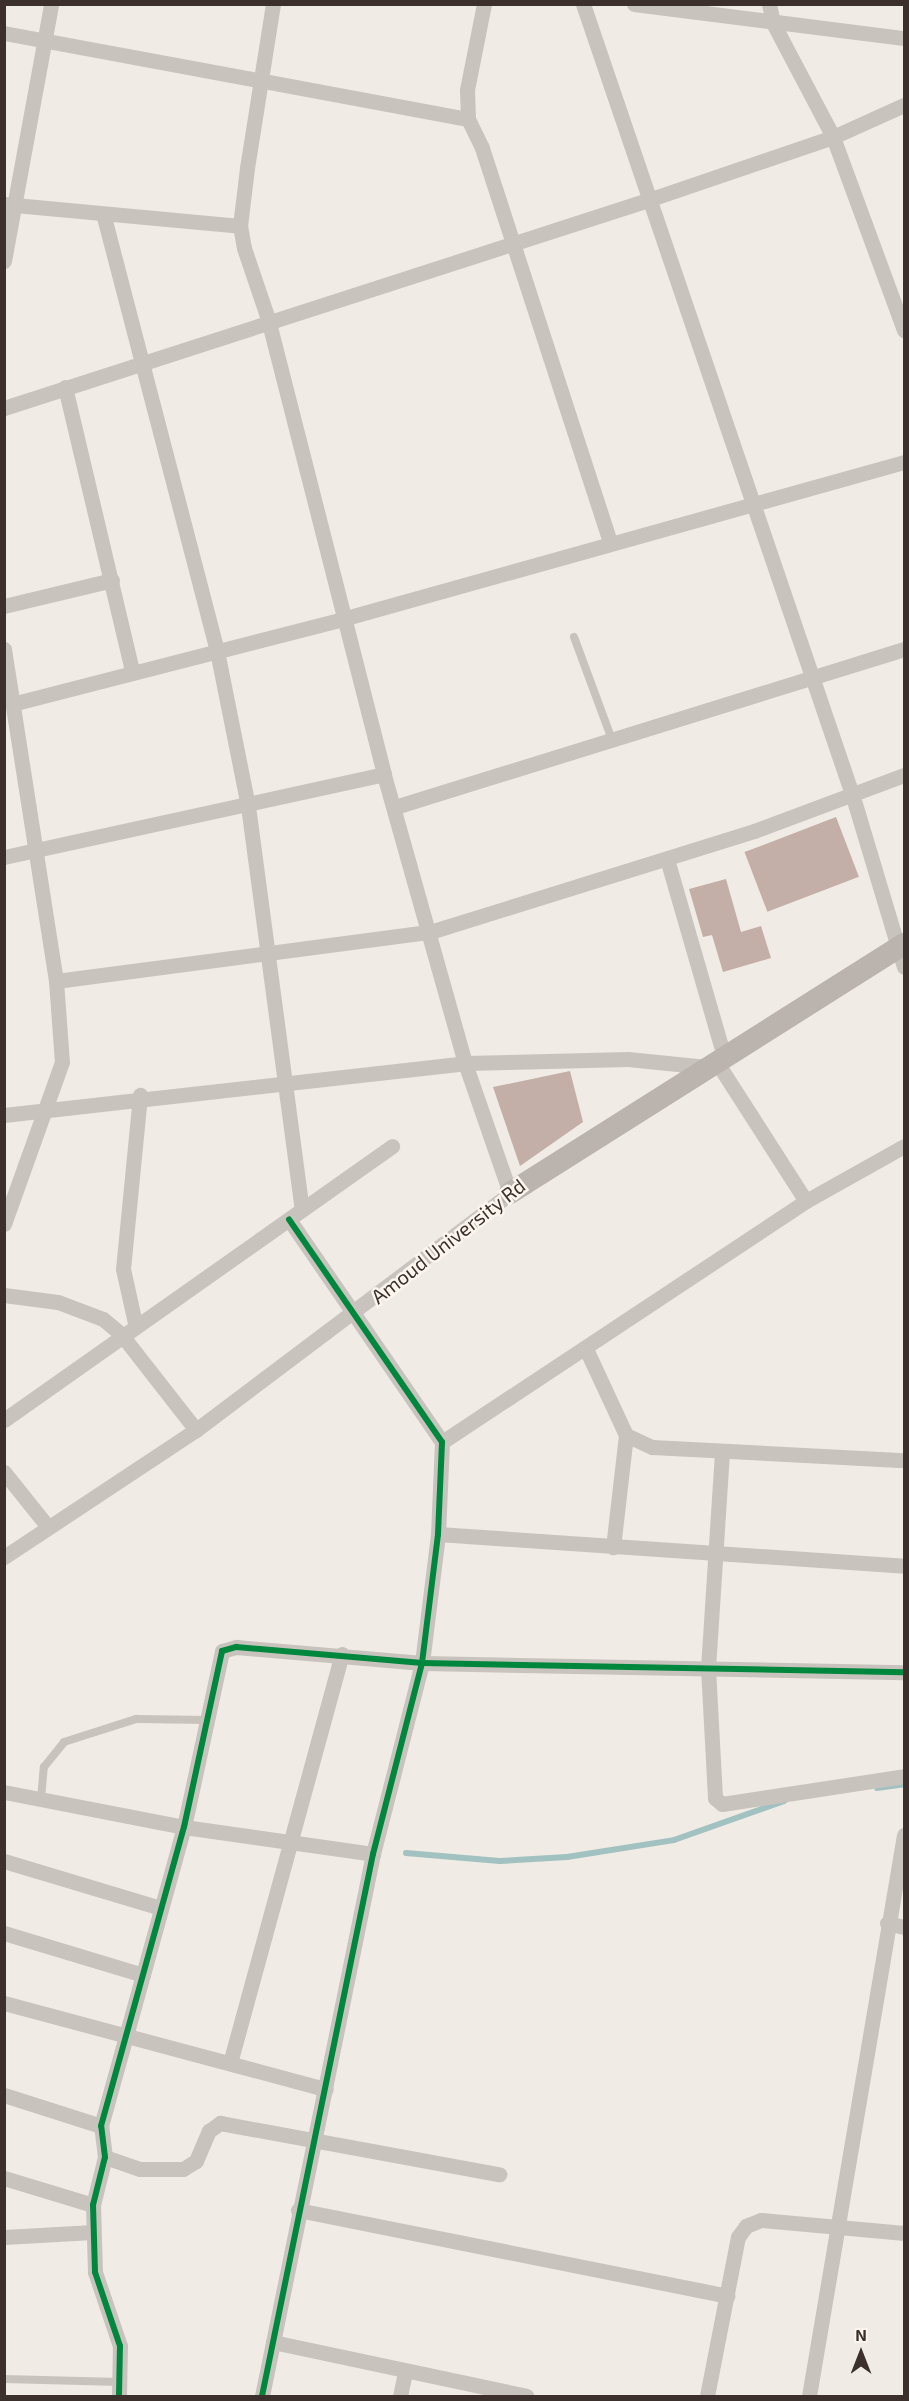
<!DOCTYPE html>
<style>
body{margin:0}
#map{position:relative;width:909px;height:2401px;overflow:hidden;background:#f0ebe5;font-family:"Exo 2",sans-serif}
div>[style]{position:absolute}
[style*='--x']{left:calc(var(--x)*1px);top:calc(var(--y)*1px);width:calc(var(--w)*1px);rotate:calc(var(--a)*1deg)}
.stream>*{height:6px;margin:-3px;padding:0 3px;transform-origin:3px;border-radius:3px;background:#a1c2c1}
.building>*{inset:0;background:#c3afa7;transform-origin:0 0}
.lane>*{height:8px;margin:-4px;padding:0 4px;transform-origin:4px;border-radius:4px;background:#c9c3be}
.street>*{height:15px;margin:-7.5px;padding:0 7.5px;transform-origin:7.5px;border-radius:7.5px;background:#c9c3be}
.secondary>*{height:22px;margin:-11px;padding:0 11px;transform-origin:11px;border-radius:11px;background:#bab3ae}
.cycleway>*{height:6px;margin:-3px;padding:0 3px;transform-origin:3px;border-radius:3px;background:#00873e}
span{translate:-50% -50%;white-space:nowrap;text-align:center;line-height:1.15;-webkit-text-stroke:5px #fbf5ee;paint-order:stroke}
.street-label{font-size:20px;color:#3b302b}
.frame{position:absolute;inset:0;border:6px solid #3b302b;pointer-events:none}
.north{position:absolute;left:831px;top:2323px;width:60px;height:60px;-webkit-text-stroke:4px #fbf5ee;paint-order:stroke;rotate:0deg;font-size:16px;font-weight:700;line-height:24px;text-align:center;color:#3b302b}
.north::after{content:'';display:block;margin:auto;width:21px;height:27px;background:#3b302b;clip-path:polygon(50% 0,100% 100%,50% 72%,0 100%)}
</style>
<div id="map">
<div class="stream">
<div style="--x:877;--y:1788;--w:27;--a:-8"></div>
<div style="--x:406;--y:1853;--w:94;--a:4.9"></div>
<div style="--x:500;--y:1861;--w:67;--a:-3.4"></div>
<div style="--x:567;--y:1857;--w:108;--a:-9"></div>
<div style="--x:674;--y:1840;--w:117;--a:-19.5"></div>
</div>
<div class="building">
<div style="left:836px;top:817px;width:64px;height:98px;rotate:69deg"></div>
<div style="clip-path:polygon(726px 879px,741px 932px,761px 926px,771px 958px,723px 972px,712px 935px,703px 937px,689px 889px)"></div>
<div style="clip-path:polygon(570px 1071px,583px 1122px,520px 1166px,493px 1087px)"></div>
</div>
<div class="lane">
<div style="--x:574;--y:637;--w:110;--a:69.7"></div>
<div style="--x:41;--y:1799;--w:32;--a:-85"></div>
<div style="--x:44;--y:1767;--w:32;--a:-51"></div>
<div style="--x:64;--y:1742;--w:76;--a:-17.7"></div>
<div style="--x:136;--y:1719;--w:72;--a:0.8"></div>
<div style="--x:4;--y:2379;--w:116;--a:1.5"></div>
</div>
<div class="street">
<div style="--x:484;--y:4;--w:88;--a:101.2"></div>
<div style="--x:467;--y:90;--w:29;--a:88"></div>
<div style="--x:468;--y:119;--w:32;--a:64"></div>
<div style="--x:482;--y:148;--w:414;--a:72"></div>
<div style="--x:583;--y:4;--w:838;--a:71.2"></div>
<div style="--x:853;--y:797;--w:177;--a:73.3"></div>
<div style="--x:634;--y:4;--w:272;--a:7.2"></div>
<div style="--x:769;--y:4;--w:19;--a:78"></div>
<div style="--x:773;--y:23;--w:129;--a:62.2"></div>
<div style="--x:833;--y:137;--w:206;--a:69.8"></div>
<div style="--x:4;--y:33;--w:472;--a:10.5"></div>
<div style="--x:4;--y:204;--w:237;--a:5.3"></div>
<div style="--x:104;--y:217;--w:448;--a:75.4"></div>
<div style="--x:217;--y:651;--w:158;--a:78.7"></div>
<div style="--x:248;--y:806;--w:407;--a:82.4"></div>
<div style="--x:4;--y:261;--w:261;--a:-79.6"></div>
<div style="--x:65;--y:387;--w:291;--a:76.7"></div>
<div style="--x:4;--y:408;--w:680;--a:-17.9"></div>
<div style="--x:651;--y:199;--w:192;--a:-18.8"></div>
<div style="--x:833;--y:137;--w:78;--a:-24.3"></div>
<div style="--x:4;--y:606;--w:111;--a:-13.5"></div>
<div style="--x:4;--y:649;--w:336;--a:81.1"></div>
<div style="--x:56;--y:981;--w:81;--a:85.8"></div>
<div style="--x:62;--y:1062;--w:172;--a:109.7"></div>
<div style="--x:12;--y:704;--w:345;--a:-14.4"></div>
<div style="--x:346;--y:618;--w:579;--a:-15.62"></div>
<div style="--x:395;--y:807;--w:533;--a:-17.24"></div>
<div style="--x:4;--y:857;--w:389;--a:-12.3"></div>
<div style="--x:667;--y:859;--w:205;--a:73.9"></div>
<div style="--x:56;--y:981;--w:377;--a:-7.5"></div>
<div style="--x:430;--y:932;--w:339;--a:-17.3"></div>
<div style="--x:754;--y:831;--w:160;--a:-20.5"></div>
<div style="--x:716;--y:1061;--w:166;--a:57.3"></div>
<div style="--x:4;--y:1115;--w:464;--a:-6.4"></div>
<div style="--x:465;--y:1063;--w:163;--a:-1.4"></div>
<div style="--x:628;--y:1059;--w:79;--a:5.8"></div>
<div style="--x:4;--y:1295;--w:54;--a:7.4"></div>
<div style="--x:58;--y:1302;--w:48;--a:20.7"></div>
<div style="--x:103;--y:1319;--w:23;--a:40"></div>
<div style="--x:121;--y:1334;--w:122;--a:52"></div>
<div style="--x:135;--y:1323;--w:55;--a:-102.5"></div>
<div style="--x:123;--y:1269;--w:175;--a:-84.4"></div>
<div style="--x:587;--y:1351;--w:93;--a:65.1"></div>
<div style="--x:626;--y:1435;--w:113;--a:96.6"></div>
<div style="--x:4;--y:1420;--w:475;--a:-35.2"></div>
<div style="--x:626;--y:1435;--w:29;--a:25"></div>
<div style="--x:652;--y:1447;--w:252;--a:3"></div>
<div style="--x:442;--y:1442;--w:437;--a:-33.5"></div>
<div style="--x:806;--y:1201;--w:112;--a:-29.3"></div>
<div style="--x:722;--y:1452;--w:216;--a:93.7"></div>
<div style="--x:708;--y:1668;--w:130;--a:86.9"></div>
<div style="--x:715;--y:1798;--w:9;--a:41"></div>
<div style="--x:722;--y:1804;--w:184;--a:-8.7"></div>
<div style="--x:4;--y:1472;--w:70;--a:51.3"></div>
<div style="--x:438;--y:1534;--w:467;--a:3.9"></div>
<div style="--x:4;--y:1557;--w:230;--a:-33.5"></div>
<div style="--x:196;--y:1430;--w:393;--a:-37"></div>
<div style="--x:510;--y:1193;--w:138;--a:-109.1"></div>
<div style="--x:465;--y:1063;--w:300;--a:-105.7"></div>
<div style="--x:384;--y:774;--w:470;--a:-104.3"></div>
<div style="--x:268;--y:319;--w:75;--a:-108.7"></div>
<div style="--x:244;--y:248;--w:22;--a:-100"></div>
<div style="--x:240;--y:226;--w:58;--a:-83.1"></div>
<div style="--x:247;--y:168;--w:166;--a:-81"></div>
<div style="--x:4;--y:1792;--w:183;--a:11"></div>
<div style="--x:184;--y:1827;--w:191;--a:8.1"></div>
<div style="--x:4;--y:1861;--w:164;--a:16.7"></div>
<div style="--x:887;--y:1923;--w:17;--a:13"></div>
<div style="--x:4;--y:1933;--w:145;--a:16.8"></div>
<div style="--x:4;--y:2003;--w:333;--a:15"></div>
<div style="--x:230;--y:2063;--w:424;--a:-74.7"></div>
<div style="--x:4;--y:2095;--w:102;--a:17.7"></div>
<div style="--x:105;--y:2157;--w:37;--a:19"></div>
<div style="--x:140;--y:2169;--w:43;--a:0"></div>
<div style="--x:183;--y:2169;--w:15;--a:-32"></div>
<div style="--x:196;--y:2161;--w:33;--a:-67"></div>
<div style="--x:209;--y:2131;--w:14;--a:-36"></div>
<div style="--x:220;--y:2123;--w:284;--a:10.4"></div>
<div style="--x:4;--y:2178;--w:93;--a:16.9"></div>
<div style="--x:298;--y:2210;--w:438;--a:11.3"></div>
<div style="--x:4;--y:2237;--w:89;--a:-3.2"></div>
<div style="--x:273;--y:2342;--w:259;--a:12"></div>
<div style="--x:119;--y:2396;--w:50;--a:-88.9"></div>
<div style="--x:120;--y:2346;--w:78;--a:-108.7"></div>
<div style="--x:95;--y:2272;--w:67;--a:-91.7"></div>
<div style="--x:93;--y:2205;--w:49;--a:-76"></div>
<div style="--x:105;--y:2157;--w:31;--a:-97"></div>
<div style="--x:101;--y:2126;--w:310;--a:-74.5"></div>
<div style="--x:184;--y:1827;--w:180;--a:-77.8"></div>
<div style="--x:222;--y:1651;--w:15;--a:-16"></div>
<div style="--x:236;--y:1647;--w:187;--a:4.9"></div>
<div style="--x:422;--y:1663;--w:482;--a:1.1"></div>
<div style="--x:262;--y:2396;--w:553;--a:-78.43"></div>
<div style="--x:373;--y:1854;--w:197;--a:-75.6"></div>
<div style="--x:422;--y:1663;--w:130;--a:-82.9"></div>
<div style="--x:438;--y:1534;--w:92;--a:-87.5"></div>
<div style="--x:442;--y:1442;--w:270;--a:-124.5"></div>
<div style="--x:400;--y:2396;--w:24;--a:-78"></div>
<div style="--x:707;--y:2396;--w:162;--a:-79"></div>
<div style="--x:738;--y:2237;--w:14;--a:-54"></div>
<div style="--x:746;--y:2226;--w:16;--a:-22"></div>
<div style="--x:761;--y:2220;--w:144;--a:5.2"></div>
<div style="--x:809;--y:2396;--w:569;--a:-80.39"></div>
</div>
<div class="secondary">
<div style="--x:510;--y:1193;--w:466;--a:-32.3"></div>
</div>
<div class="cycleway">
<div style="--x:119;--y:2396;--w:50;--a:-88.9"></div>
<div style="--x:120;--y:2346;--w:78;--a:-108.7"></div>
<div style="--x:95;--y:2272;--w:67;--a:-91.7"></div>
<div style="--x:93;--y:2205;--w:49;--a:-76"></div>
<div style="--x:105;--y:2157;--w:31;--a:-97"></div>
<div style="--x:101;--y:2126;--w:310;--a:-74.5"></div>
<div style="--x:184;--y:1827;--w:180;--a:-77.8"></div>
<div style="--x:222;--y:1651;--w:15;--a:-16"></div>
<div style="--x:236;--y:1647;--w:187;--a:4.9"></div>
<div style="--x:422;--y:1663;--w:482;--a:1.1"></div>
<div style="--x:262;--y:2396;--w:553;--a:-78.43"></div>
<div style="--x:373;--y:1854;--w:197;--a:-75.6"></div>
<div style="--x:422;--y:1663;--w:130;--a:-82.9"></div>
<div style="--x:438;--y:1534;--w:92;--a:-87.5"></div>
<div style="--x:442;--y:1442;--w:270;--a:-124.5"></div>
</div>
<div class="street-label">
<span style="left:448px;top:1241px;rotate:-38deg">Amoud University Rd</span>
</div>
<div class="frame"></div>
<div class="north">N</div>
</div>
